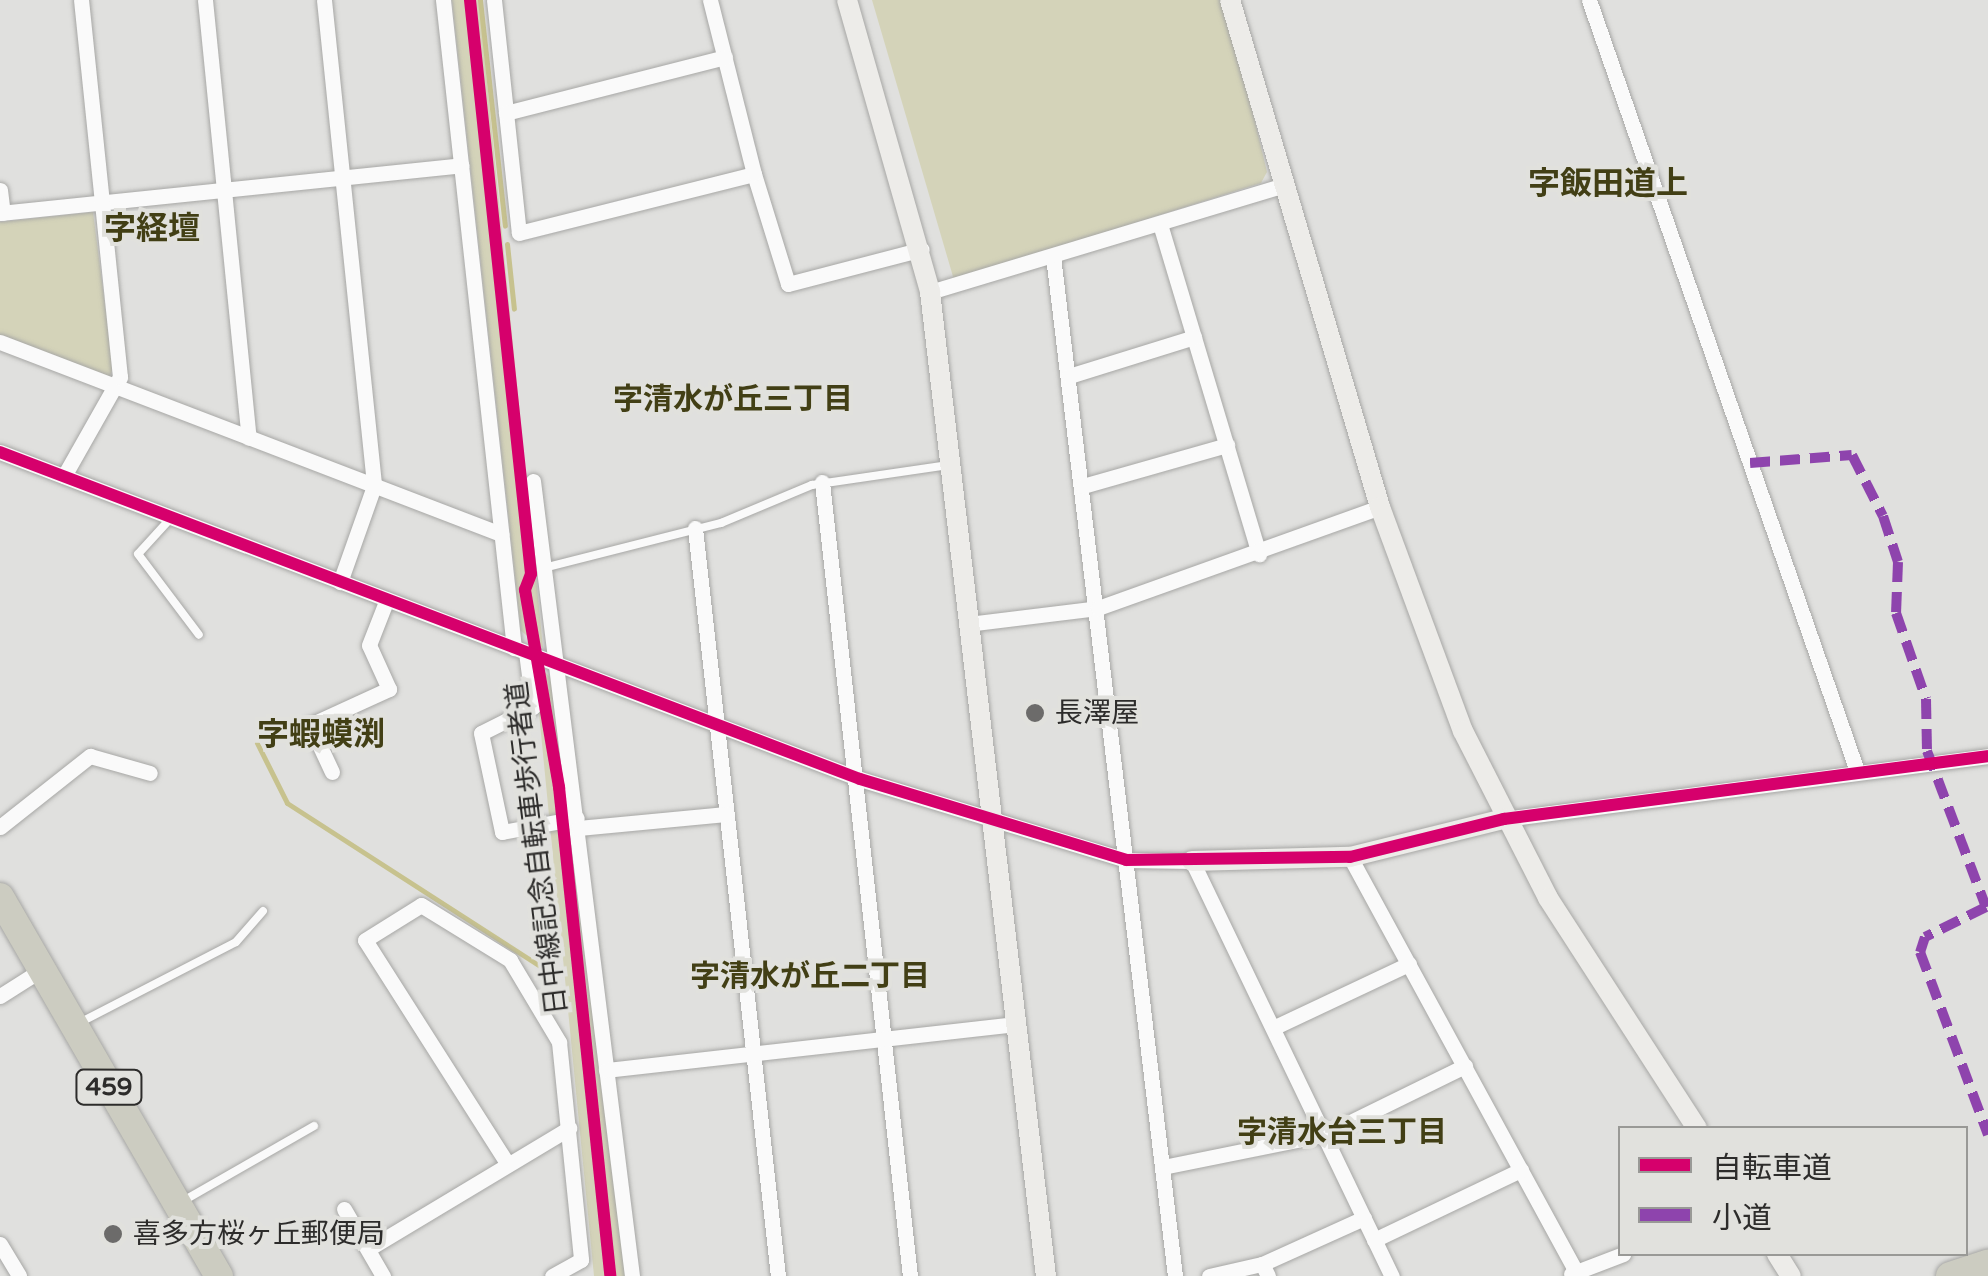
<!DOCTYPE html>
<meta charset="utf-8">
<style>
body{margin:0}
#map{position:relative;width:1988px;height:1276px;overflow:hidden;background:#e0e0de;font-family:"Varela Round","Noto Sans JP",sans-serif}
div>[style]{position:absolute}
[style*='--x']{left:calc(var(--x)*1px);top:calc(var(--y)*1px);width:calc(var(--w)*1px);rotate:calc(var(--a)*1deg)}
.green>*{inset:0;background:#d4d3b9}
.stream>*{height:5px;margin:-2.5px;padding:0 2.5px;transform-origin:2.5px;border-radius:2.5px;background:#c7c28e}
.roads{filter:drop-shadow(0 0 2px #a7a7a5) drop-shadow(0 0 2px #a7a7a5)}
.lane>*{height:8px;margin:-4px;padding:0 4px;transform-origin:4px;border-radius:4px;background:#fafafa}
.street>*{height:15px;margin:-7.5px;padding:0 7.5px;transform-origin:7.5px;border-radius:7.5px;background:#fafafa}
.secondary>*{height:20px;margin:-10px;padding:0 10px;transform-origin:10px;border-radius:10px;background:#edece9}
.highway>*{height:28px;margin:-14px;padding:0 14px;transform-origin:14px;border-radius:14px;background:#ccccc1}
.quiet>*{height:10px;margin-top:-5px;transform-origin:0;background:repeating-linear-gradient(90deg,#8e44ad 0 20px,transparent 0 30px)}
.cycleway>*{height:12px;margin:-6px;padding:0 6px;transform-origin:6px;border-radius:6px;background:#d6006c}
.dots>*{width:28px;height:28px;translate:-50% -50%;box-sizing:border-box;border:5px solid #e1e1dd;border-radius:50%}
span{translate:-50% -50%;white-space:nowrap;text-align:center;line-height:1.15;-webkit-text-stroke:8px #e1e1dd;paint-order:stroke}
.shield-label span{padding:2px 8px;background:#e1e1dd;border:2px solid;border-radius:8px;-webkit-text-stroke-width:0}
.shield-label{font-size:25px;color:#2d2c2b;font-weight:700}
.poi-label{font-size:28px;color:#2d2c2b}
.left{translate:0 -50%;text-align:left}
.street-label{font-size:28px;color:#2d2c2b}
.neighbourhood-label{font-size:30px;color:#423f15;font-weight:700}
.quarter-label{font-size:32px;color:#423f15;font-weight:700}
.legend{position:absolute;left:1618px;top:1126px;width:350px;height:130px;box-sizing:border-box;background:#e1e1dd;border:2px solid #999996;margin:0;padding:12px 18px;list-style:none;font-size:30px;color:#2d2c2b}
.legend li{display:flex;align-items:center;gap:20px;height:50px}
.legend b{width:50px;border:2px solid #999996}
</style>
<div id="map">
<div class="green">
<div style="clip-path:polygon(452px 0,479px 0,543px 648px,521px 631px)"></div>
<div style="clip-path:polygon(872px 0,1226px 0,1267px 172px,1261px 183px,954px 280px)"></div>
<div style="clip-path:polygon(93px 212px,113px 368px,109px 378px,0 336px,0 222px)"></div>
<div style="clip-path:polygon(534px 662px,551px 678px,626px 1276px,594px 1276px)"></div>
</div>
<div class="stream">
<div style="--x:480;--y:0;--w:227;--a:83.7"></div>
<div style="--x:507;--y:244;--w:65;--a:83.9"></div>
<div style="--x:257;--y:743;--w:67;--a:63.4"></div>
<div style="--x:287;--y:803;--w:318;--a:32.8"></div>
</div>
<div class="roads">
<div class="lane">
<div style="--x:170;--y:519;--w:47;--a:132.4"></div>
<div style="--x:138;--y:554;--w:101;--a:53"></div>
<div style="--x:544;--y:568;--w:183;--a:-14.3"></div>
<div style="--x:721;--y:523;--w:99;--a:-22.7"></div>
<div style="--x:812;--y:485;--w:138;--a:-8.3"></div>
<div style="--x:81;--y:1022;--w:174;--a:-27.3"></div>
<div style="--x:236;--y:942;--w:41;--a:-48.9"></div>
<div style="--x:183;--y:1201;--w:151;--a:-29.8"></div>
</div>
<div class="street">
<div style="--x:205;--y:0;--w:440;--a:84.3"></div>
<div style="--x:324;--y:0;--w:489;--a:84.1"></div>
<div style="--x:374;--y:486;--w:102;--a:109.5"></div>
<div style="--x:443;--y:0;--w:652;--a:83.75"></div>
<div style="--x:494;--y:0;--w:234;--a:83.9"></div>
<div style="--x:519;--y:233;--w:242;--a:-14.1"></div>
<div style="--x:754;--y:174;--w:115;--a:72.8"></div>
<div style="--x:788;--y:284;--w:138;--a:-14.6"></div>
<div style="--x:710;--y:0;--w:179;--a:75.8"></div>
<div style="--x:1589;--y:0;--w:816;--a:70.83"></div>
<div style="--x:506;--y:113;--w:226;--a:-14.3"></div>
<div style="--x:0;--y:190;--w:23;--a:83"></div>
<div style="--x:0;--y:213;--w:464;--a:-5.9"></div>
<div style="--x:1160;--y:224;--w:345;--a:73.3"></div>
<div style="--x:1053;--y:256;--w:1027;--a:83.18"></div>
<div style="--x:930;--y:292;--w:368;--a:-16.8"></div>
<div style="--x:0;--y:342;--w:537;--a:20.97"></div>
<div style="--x:1069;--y:376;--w:131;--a:-17.3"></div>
<div style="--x:0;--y:452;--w:920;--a:20.82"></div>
<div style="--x:860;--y:779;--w:278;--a:16.9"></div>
<div style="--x:1126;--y:860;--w:66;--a:0.9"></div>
<div style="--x:1192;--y:861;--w:461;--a:64.3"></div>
<div style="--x:64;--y:476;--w:114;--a:-60.5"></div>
<div style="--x:120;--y:377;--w:379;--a:-95.9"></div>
<div style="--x:533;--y:481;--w:801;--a:82.9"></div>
<div style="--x:822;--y:482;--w:799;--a:83.68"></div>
<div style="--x:1083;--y:486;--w:150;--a:-15.9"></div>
<div style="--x:695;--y:528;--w:753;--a:83.67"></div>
<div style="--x:968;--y:624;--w:131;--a:-7"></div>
<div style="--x:1098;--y:608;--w:300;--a:-19.7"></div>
<div style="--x:526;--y:652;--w:55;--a:82.7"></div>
<div style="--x:533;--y:707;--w:58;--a:153.4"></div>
<div style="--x:481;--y:733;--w:101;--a:78"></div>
<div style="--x:502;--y:832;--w:76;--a:-10.6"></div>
<div style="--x:332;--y:772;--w:52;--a:-115.1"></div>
<div style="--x:310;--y:725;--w:87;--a:-24.5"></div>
<div style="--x:389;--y:689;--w:48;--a:-114.4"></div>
<div style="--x:369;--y:645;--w:49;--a:-68.6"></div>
<div style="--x:1504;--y:819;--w:488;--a:-7.4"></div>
<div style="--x:0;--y:827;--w:115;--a:-38.3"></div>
<div style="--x:90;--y:756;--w:62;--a:15.8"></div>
<div style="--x:578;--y:828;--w:149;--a:-5.4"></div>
<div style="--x:1350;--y:857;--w:473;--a:61.4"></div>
<div style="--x:0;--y:996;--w:49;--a:-32.4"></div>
<div style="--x:1277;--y:1026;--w:146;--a:-25.2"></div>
<div style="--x:606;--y:1070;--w:414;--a:-6.4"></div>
<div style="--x:507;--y:1163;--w:264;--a:-122.5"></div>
<div style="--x:365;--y:940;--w:66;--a:-32"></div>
<div style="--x:421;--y:905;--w:105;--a:31.7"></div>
<div style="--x:510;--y:960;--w:96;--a:59.1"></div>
<div style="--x:559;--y:1042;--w:219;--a:84.2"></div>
<div style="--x:581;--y:1260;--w:33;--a:151"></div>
<div style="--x:1163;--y:1167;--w:166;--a:-11.4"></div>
<div style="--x:1326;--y:1134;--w:155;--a:-26.1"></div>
<div style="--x:344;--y:1209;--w:78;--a:59.8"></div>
<div style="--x:1374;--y:1240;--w:163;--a:-25.5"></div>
<div style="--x:0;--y:1244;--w:37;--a:59"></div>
<div style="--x:368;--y:1249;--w:235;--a:-31"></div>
<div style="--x:1262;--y:1264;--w:112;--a:-24.3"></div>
<div style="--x:1571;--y:1274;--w:56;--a:-21"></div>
<div style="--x:1209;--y:1276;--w:54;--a:-12.8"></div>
<div style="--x:1262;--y:1264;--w:13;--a:63"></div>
</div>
<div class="secondary">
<div style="--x:847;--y:0;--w:304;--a:74.1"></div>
<div style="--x:930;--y:292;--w:991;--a:83.28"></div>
<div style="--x:1230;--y:0;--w:529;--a:73.52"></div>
<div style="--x:1380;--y:507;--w:239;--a:69.7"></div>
<div style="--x:1463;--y:731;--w:187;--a:63"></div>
<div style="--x:1548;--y:898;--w:274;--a:57.1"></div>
<div style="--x:1192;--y:861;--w:158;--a:-1.5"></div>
<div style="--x:1350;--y:857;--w:159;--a:-13.9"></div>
<div style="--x:1777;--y:1254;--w:26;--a:58"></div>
</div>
<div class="highway">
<div style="--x:0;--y:897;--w:438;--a:60"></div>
<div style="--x:1950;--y:1276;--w:40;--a:-18"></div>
</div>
</div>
<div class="quiet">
<div style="--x:1750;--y:463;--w:102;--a:-4.5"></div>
<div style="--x:1852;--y:455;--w:68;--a:63.1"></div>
<div style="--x:1883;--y:516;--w:48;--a:71.9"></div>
<div style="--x:1898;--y:562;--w:51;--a:92.2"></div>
<div style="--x:1896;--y:613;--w:91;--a:70.8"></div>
<div style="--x:1926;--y:699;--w:52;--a:88.9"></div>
<div style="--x:1927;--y:751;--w:167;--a:69.3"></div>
<div style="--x:1986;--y:907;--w:68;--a:153.8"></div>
<div style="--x:1925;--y:937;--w:16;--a:108"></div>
<div style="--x:1920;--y:952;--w:195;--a:69.6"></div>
</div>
<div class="cycleway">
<div style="--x:470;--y:0;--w:577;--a:83.93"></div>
<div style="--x:531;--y:574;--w:17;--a:111"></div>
<div style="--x:525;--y:590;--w:200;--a:80.2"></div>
<div style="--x:559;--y:787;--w:492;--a:84"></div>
<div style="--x:0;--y:452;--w:920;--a:20.82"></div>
<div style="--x:860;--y:779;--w:278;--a:16.9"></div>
<div style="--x:1126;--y:860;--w:224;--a:-0.8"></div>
<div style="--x:1350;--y:857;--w:159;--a:-13.9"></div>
<div style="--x:1504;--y:819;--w:488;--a:-7.4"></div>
</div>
<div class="dots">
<div style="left:1035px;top:713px;background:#6c6b6a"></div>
<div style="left:113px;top:1234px;background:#6c6b6a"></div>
</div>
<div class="shield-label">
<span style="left:109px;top:1087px">459</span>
</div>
<div class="poi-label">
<span class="left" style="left:1055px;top:713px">長澤屋</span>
<span class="left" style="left:133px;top:1234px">喜多方桜ヶ丘郵便局</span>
</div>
<div class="street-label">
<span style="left:537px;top:848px;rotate:-97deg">日中線記念自転車歩行者道</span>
</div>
<div class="neighbourhood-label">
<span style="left:733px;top:400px">字清水が丘三丁目</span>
<span style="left:810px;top:977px">字清水が丘二丁目</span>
<span style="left:1342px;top:1133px">字清水台三丁目</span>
</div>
<div class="quarter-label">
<span style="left:1608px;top:184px">字飯田道上</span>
<span style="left:152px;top:229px">字経壇</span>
<span style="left:321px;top:735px">字蝦蟆渕</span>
</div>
<ul class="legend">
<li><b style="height:12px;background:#d6006c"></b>自転車道</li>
<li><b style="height:12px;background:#8e44ad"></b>小道</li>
</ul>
</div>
